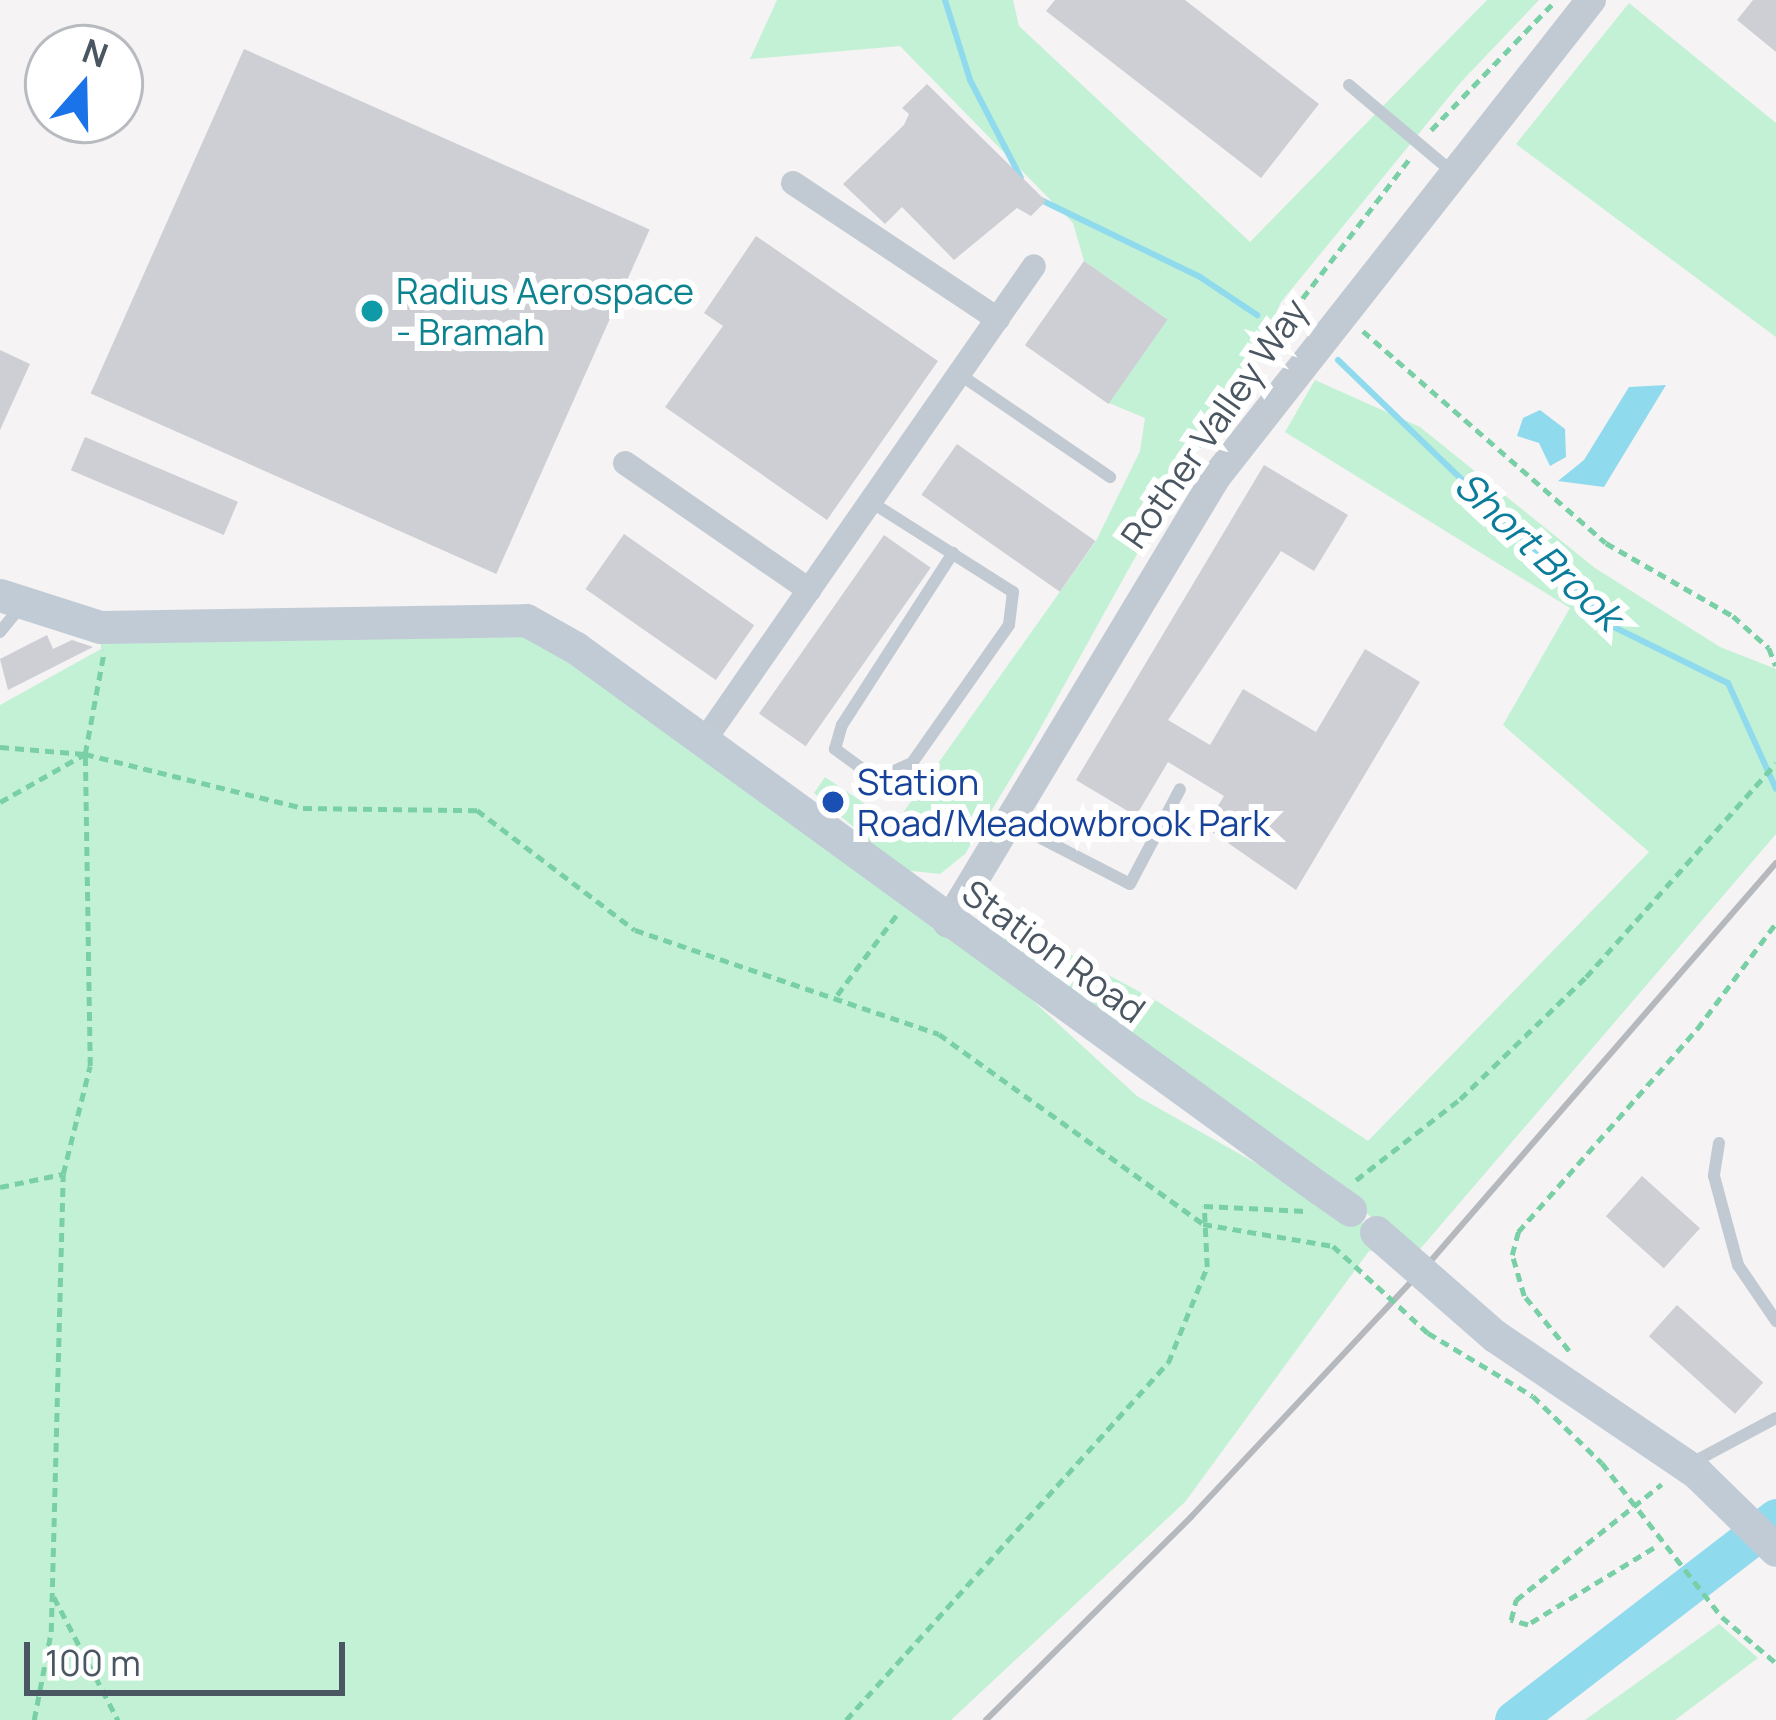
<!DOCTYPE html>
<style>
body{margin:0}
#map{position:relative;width:1776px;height:1720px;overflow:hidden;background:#f5f3f3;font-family:Manrope,sans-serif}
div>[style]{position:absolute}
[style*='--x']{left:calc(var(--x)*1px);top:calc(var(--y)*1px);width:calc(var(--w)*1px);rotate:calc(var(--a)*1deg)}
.green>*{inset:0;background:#c3f1d5}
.water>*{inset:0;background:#90daee}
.stream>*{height:6px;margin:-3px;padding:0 3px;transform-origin:3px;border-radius:3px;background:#90daee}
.river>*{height:39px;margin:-19.5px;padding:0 19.5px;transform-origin:19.5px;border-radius:19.5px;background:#90daee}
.building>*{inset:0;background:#cdcfd5;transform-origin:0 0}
.path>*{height:4.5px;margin-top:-2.25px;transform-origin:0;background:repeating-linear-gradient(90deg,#7ad0a6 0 9px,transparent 0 15px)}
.service>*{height:12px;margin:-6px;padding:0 6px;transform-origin:6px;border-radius:6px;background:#c1cad2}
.minor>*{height:24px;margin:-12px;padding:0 12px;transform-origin:12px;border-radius:12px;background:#c1cad2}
.tertiary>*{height:30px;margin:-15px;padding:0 15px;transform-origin:15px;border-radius:15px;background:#c1cad2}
.secondary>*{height:33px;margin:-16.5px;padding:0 16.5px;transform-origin:16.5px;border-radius:16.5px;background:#c1cbd6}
.rail>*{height:6px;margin:-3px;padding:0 3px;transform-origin:3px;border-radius:3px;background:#b5b8bd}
.path-bridge>*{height:4.5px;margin-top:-2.25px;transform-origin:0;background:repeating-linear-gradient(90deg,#7ad0a6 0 9px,transparent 0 15px)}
.secondary-bridge>*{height:33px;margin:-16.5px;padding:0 16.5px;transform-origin:16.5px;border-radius:16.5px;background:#c1cbd6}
.dots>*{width:33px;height:33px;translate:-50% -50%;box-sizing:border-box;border:6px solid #fff;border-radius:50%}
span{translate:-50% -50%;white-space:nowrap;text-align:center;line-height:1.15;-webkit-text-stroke:12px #fff;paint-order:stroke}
.culture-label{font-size:36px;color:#0d838f}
.left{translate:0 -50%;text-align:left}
.street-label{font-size:36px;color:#4a5661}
.transit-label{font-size:36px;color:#164399}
.water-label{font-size:39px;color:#0c7c9b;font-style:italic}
.north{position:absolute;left:24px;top:24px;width:120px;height:120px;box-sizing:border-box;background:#fff;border:3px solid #b7bbc0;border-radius:50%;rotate:20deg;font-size:33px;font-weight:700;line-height:48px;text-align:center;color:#4a5661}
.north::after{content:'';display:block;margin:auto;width:42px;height:54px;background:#1a73e8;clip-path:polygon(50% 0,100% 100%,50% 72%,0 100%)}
.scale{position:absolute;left:24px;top:1642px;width:321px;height:54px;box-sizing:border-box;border:6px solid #4a5661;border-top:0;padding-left:15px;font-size:36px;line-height:42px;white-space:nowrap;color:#4a5661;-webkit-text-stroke:9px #fff;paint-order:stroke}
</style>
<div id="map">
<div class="green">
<div style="clip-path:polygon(777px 0,1013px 0,1019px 26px,1250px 242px,1487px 0,1539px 0,1461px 82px,1281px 302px,1238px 398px,1182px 473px,1031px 745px,965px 854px,940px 874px,903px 870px,814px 793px,825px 777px,895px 824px,1096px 541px,1140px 451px,1145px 418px,1109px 403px,1167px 319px,1084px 261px,1073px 223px,900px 46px,750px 59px)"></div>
<div style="clip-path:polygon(1629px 3px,1776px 123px,1776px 337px,1516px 144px)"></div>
<div style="clip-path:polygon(1315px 380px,1420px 427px,1595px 568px,1720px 647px,1776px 669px,1776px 834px,1415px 1255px,1369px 1251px,1185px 1502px,951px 1720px,0 1720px,0 705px,101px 649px,100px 627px,526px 620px,948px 923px,1137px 1096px,1403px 1246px,1336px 1186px,999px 940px,989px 910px,1160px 1003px,1368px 1141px,1649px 852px,1503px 725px,1570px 608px,1285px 432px)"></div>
<div style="clip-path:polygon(1719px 1624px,1758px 1658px,1675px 1720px,1585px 1720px)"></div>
</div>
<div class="water">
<div style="clip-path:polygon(1666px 385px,1604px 487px,1558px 481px,1584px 460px,1629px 387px)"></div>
<div style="clip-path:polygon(1540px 410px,1565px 429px,1566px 457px,1550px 466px,1539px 443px,1517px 436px,1523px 418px)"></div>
</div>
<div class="stream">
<div style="--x:945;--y:0;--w:84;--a:72.6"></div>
<div style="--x:970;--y:80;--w:110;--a:62.5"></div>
<div style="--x:1041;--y:200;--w:177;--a:25.8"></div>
<div style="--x:1200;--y:277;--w:69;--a:33.7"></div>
<div style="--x:1338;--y:360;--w:386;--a:44"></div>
<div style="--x:1616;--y:628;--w:125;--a:26.2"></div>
<div style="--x:1728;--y:683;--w:116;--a:65.6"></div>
</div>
<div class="river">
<div style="--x:1514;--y:1720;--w:331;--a:-37.6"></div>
</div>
<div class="building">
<div style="clip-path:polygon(1055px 0,1185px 0,1319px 104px,1261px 178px,1046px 11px)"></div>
<div style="clip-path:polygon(1753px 0,1776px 0,1776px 52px,1737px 20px)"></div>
<div style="left:244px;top:49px;width:444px;height:377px;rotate:24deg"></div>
<div style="clip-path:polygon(927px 84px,1046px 201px,1031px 216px,1017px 208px,954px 260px,902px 207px,885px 224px,843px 184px,904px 125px,909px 114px,902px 108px)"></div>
<div style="clip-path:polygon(756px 236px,938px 361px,827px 520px,665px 407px,723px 326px,704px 313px)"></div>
<div style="left:1084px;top:261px;width:102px;height:103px;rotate:35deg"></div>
<div style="clip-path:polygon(0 350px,30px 364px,0 430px)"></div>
<div style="left:85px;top:437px;width:166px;height:36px;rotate:23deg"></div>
<div style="left:957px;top:444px;width:169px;height:62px;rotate:35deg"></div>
<div style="clip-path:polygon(1264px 465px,1348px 515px,1314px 571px,1281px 551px,1168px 720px,1210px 745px,1243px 689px,1316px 732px,1365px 649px,1420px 682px,1296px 890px,1205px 827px,1224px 796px,1168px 762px,1136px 816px,1076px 780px)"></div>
<div style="left:624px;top:534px;width:159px;height:67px;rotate:35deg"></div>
<div style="left:884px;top:535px;width:57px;height:218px;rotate:35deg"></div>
<div style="clip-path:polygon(47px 635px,53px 649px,72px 640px,93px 647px,8px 690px,0 659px)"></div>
<div style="left:1642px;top:1176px;width:78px;height:54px;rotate:42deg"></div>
<div style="left:1677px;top:1305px;width:116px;height:42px;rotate:42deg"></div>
</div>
<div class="path">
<div style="--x:1431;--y:130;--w:180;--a:-46.1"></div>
<div style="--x:1363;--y:331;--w:322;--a:41.1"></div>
<div style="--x:1606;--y:543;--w:146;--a:29.9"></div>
<div style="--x:1733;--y:616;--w:48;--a:41.6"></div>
<div style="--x:1769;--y:648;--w:19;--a:69"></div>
<div style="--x:1212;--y:438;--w:122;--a:-58.8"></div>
<div style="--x:1275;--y:334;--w:222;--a:-52.5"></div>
<div style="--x:0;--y:747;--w:85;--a:4.7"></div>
<div style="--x:85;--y:754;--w:225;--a:13.9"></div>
<div style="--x:303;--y:808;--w:174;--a:0.7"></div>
<div style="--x:477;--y:810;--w:198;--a:37.2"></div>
<div style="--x:635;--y:930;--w:321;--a:18.9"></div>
<div style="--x:939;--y:1034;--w:325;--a:35.7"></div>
<div style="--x:1203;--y:1224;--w:132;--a:9.6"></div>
<div style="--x:1333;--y:1246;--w:30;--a:42"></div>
<div style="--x:0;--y:802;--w:98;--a:-29.5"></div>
<div style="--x:837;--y:995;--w:102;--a:-53.4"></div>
<div style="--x:1356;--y:1180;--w:132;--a:-37.9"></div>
<div style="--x:1460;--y:1099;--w:175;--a:-44.1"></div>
<div style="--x:1586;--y:977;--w:286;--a:-48.4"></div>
<div style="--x:0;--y:1187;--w:64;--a:-11.7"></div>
<div style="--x:1428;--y:1333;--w:122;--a:31"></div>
<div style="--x:1533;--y:1396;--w:96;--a:44.2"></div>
<div style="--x:1602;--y:1463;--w:195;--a:52.1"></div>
<div style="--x:1722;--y:1617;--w:71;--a:40.4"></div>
<div style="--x:1569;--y:1351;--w:71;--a:-129.3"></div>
<div style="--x:1524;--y:1296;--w:43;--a:-106.3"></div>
<div style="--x:1512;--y:1255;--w:24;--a:-75"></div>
<div style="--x:1518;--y:1232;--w:271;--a:-48.6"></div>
<div style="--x:1697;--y:1029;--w:132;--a:-53.3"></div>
<div style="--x:1654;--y:1548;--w:148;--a:148.6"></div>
<div style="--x:1528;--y:1625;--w:18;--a:-164"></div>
<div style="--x:1511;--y:1620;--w:21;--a:-76"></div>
<div style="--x:1516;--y:1600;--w:186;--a:-38.5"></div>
<div style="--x:54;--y:1597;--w:139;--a:62.5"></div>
<div style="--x:34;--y:1720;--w:90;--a:-79.1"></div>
<div style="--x:51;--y:1632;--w:458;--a:-88.5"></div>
<div style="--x:63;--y:1174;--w:111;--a:-76"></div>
<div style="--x:90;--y:1066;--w:312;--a:-90.9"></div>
<div style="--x:85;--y:754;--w:105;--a:-79.5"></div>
<div style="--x:846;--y:1720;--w:481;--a:-48"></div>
<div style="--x:1168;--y:1363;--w:104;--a:-67.9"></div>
<div style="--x:1207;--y:1267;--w:61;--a:-92.8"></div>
<div style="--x:1204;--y:1206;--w:102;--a:2.8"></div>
</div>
<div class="service">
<div style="--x:1349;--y:85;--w:133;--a:40.1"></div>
<div style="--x:959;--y:374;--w:183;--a:34.3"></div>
<div style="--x:871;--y:502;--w:168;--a:32.4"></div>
<div style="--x:1013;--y:592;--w:33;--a:97"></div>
<div style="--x:1009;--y:625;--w:169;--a:125.1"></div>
<div style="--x:912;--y:763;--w:39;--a:156"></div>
<div style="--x:876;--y:779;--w:51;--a:-143.8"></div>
<div style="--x:835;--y:749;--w:25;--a:-74"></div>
<div style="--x:842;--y:725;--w:205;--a:-57.2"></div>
<div style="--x:0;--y:632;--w:36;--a:-51"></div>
<div style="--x:1008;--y:821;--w:137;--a:27.3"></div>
<div style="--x:1130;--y:884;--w:107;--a:-62.2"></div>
<div style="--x:1719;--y:1143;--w:33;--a:99"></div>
<div style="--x:1714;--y:1176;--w:92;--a:74.9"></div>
<div style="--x:1738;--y:1265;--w:68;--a:55.8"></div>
<div style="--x:1688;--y:1465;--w:100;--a:-28.1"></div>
</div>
<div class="minor">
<div style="--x:793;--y:183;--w:246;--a:33.6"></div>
<div style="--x:625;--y:463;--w:224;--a:34.6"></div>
<div style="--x:704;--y:741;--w:578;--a:-55.21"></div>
</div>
<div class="tertiary">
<div style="--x:948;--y:923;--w:520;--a:-59"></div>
<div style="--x:1216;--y:477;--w:607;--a:-51.83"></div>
</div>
<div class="secondary">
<div style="--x:0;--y:595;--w:105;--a:17.7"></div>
<div style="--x:100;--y:627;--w:426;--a:-0.9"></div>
<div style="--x:526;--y:620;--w:57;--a:29.2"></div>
<div style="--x:576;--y:648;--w:919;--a:36.01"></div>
<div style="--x:1495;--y:1336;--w:244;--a:34.1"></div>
<div style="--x:1697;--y:1473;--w:110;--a:44.3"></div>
</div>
<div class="rail">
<div style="--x:986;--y:1720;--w:289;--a:-44.7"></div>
<div style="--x:1191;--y:1517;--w:347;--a:-46.9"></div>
<div style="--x:1428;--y:1264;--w:531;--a:-49.05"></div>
</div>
<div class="path-bridge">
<div style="--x:1355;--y:1266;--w:99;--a:42.5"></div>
</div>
<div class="secondary-bridge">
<div style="--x:1319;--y:1188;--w:38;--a:35"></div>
<div style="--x:1376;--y:1232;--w:158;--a:41.2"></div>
</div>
<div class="dots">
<div style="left:372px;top:311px;background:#0f9aa8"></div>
<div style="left:833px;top:802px;background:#1a4fb4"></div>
</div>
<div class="culture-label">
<span class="left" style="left:396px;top:311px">Radius Aerospace<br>- Bramah</span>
</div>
<div class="street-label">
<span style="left:1214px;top:423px;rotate:-55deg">Rother Valley Way</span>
<span style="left:1054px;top:951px;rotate:36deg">Station Road</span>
</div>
<div class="transit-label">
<span class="left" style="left:857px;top:802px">Station<br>Road/Meadowbrook Park</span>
</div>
<div class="water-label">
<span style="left:1539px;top:550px;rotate:43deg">Short Brook</span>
</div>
<div class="north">N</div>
<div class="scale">100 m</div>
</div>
